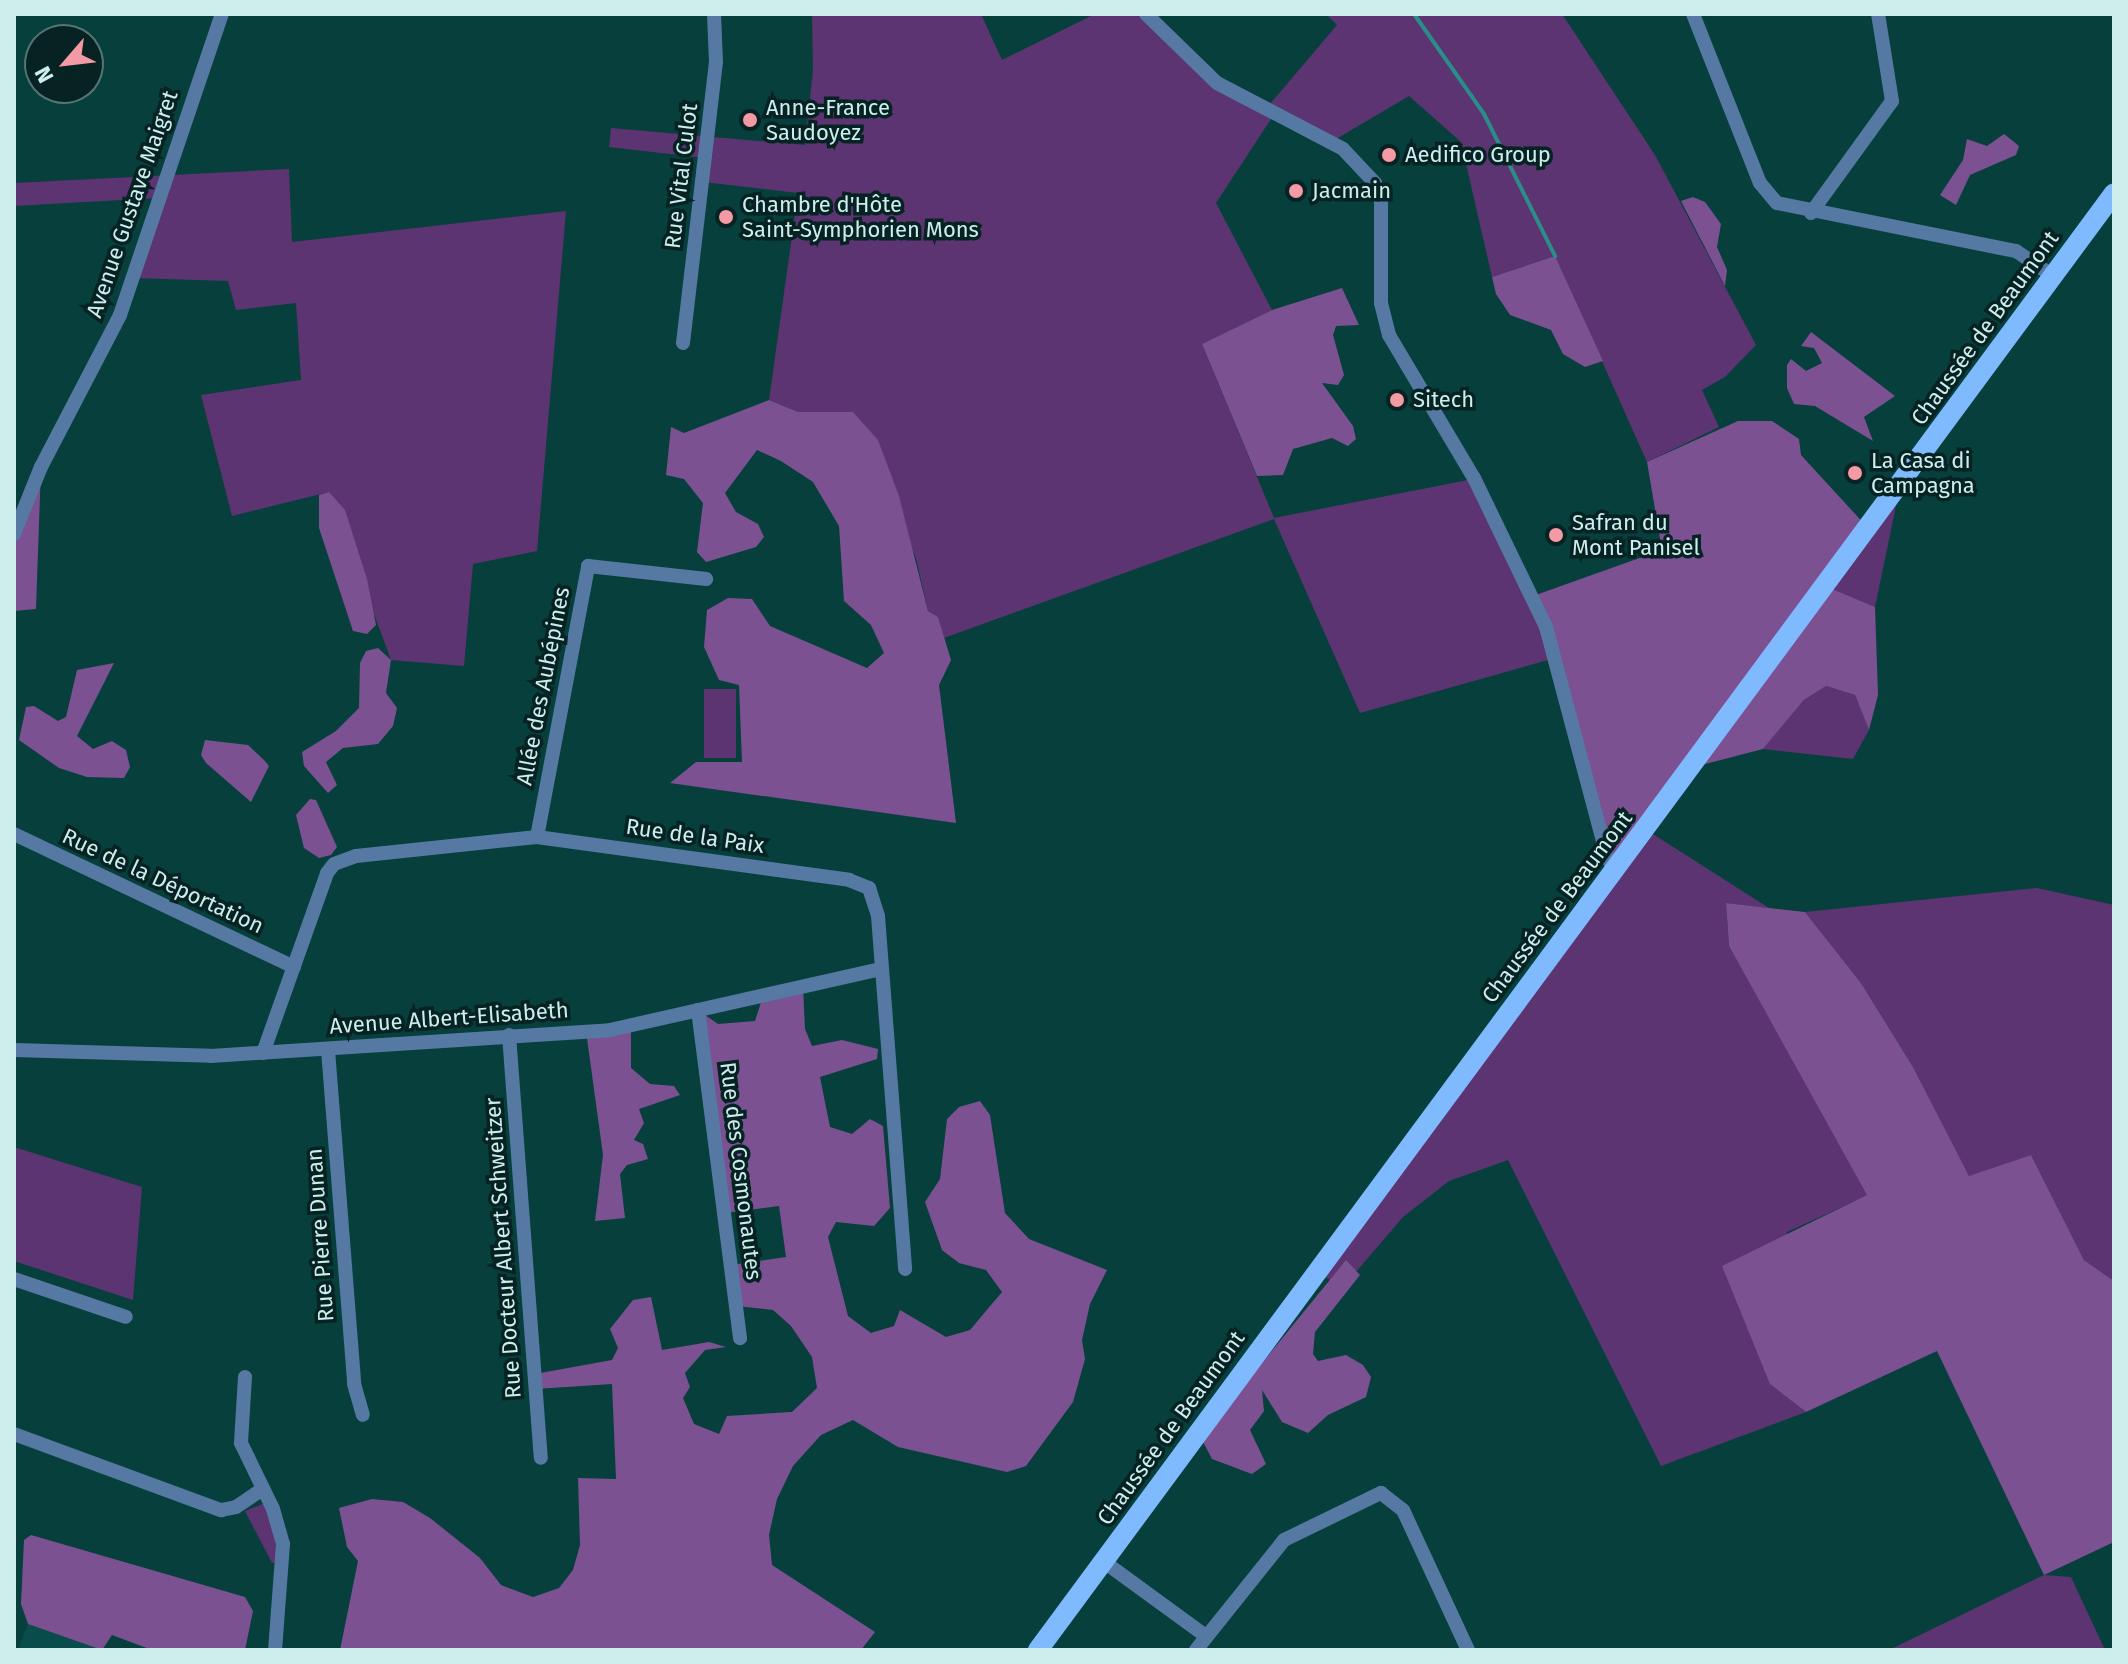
<!DOCTYPE html>
<meta charset="utf-8">
<style>
body{margin:0}
#map{position:relative;width:2128px;height:1664px;overflow:hidden;background:#073f3d;font-family:"Fira Sans",sans-serif}
div>[style]{position:absolute}
[style*='--x']{left:calc(var(--x)*1px);top:calc(var(--y)*1px);width:calc(var(--w)*1px);rotate:calc(var(--a)*1deg)}
.built>*{inset:0;background:#084c4b}
.green>*{inset:0;background:#5c3471;transform-origin:0 0}
.forest>*{inset:0;background:#7b5192}
.stream>*{height:4px;margin:-2px;padding:0 2px;transform-origin:2px;border-radius:2px;background:#2a8d8a}
.minor>*{height:14px;margin:-7px;padding:0 7px;transform-origin:7px;border-radius:7px;background:#5579a3}
.primary>*{height:20px;margin:-10px;padding:0 10px;transform-origin:10px;border-radius:10px;background:#7fbafe}
.dots>*{width:22px;height:22px;translate:-50% -50%;box-sizing:border-box;border:4px solid #062222;border-radius:50%}
span{translate:-50% -50%;white-space:nowrap;text-align:center;line-height:1.15;-webkit-text-stroke:7px #062222;paint-order:stroke}
.poi-label{font-size:22px;color:#ceeeed}
.left{translate:0 -50%;text-align:left}
.street-label{font-size:22px;color:#ceeeed}
.frame{position:absolute;inset:0;border:16px solid #ceeeed;pointer-events:none}
.north{position:absolute;left:24px;top:24px;width:80px;height:80px;box-sizing:border-box;background:#062222;border:2px solid #567473;border-radius:50%;rotate:242deg;font-size:22px;font-weight:700;line-height:32px;text-align:center;color:#ceeeed}
.north::after{content:'';display:block;margin:auto;width:28px;height:36px;background:#f49aa4;clip-path:polygon(50% 0,100% 100%,50% 72%,0 100%)}
</style>
<div id="map">
<div class="built">
<div style="clip-path:polygon(28px 1624px,102px 1650px,18px 1650px)"></div>
</div>
<div class="green">
<div style="clip-path:polygon(812px 14px,981px 14px,1002px 60px,1095px 14px,1146px 14px,1202px 71px,1270px 104px,1337px 25px,1326px 14px,1562px 14px,1655px 155px,1756px 345px,1725px 377px,1702px 390px,1719px 427px,1647px 462px,1555px 256px,1492px 277px,1461px 142px,1409px 96px,1331px 142px,1275px 113px,1216px 203px,1272px 310px,1202px 344px,1274px 518px,1468px 480px,1555px 658px,1360px 713px,1274px 519px,944px 638px,938px 617px,928px 611px,916px 558px,853px 412px,798px 412px,769px 400px,798px 193px,703px 182px,705px 158px,609px 147px,611px 128px,805px 145px,813px 70px)"></div>
<div style="clip-path:polygon(289px 169px,292px 242px,566px 211px,537px 551px,473px 564px,464px 666px,391px 660px,329px 492px,232px 516px,201px 395px,301px 380px,296px 303px,236px 310px,228px 281px,132px 278px,158px 198px,14px 206px,14px 183px)"></div>
<div style="clip-path:polygon(1901px 482px,1875px 607px,1824px 586px)"></div>
<div style="clip-path:polygon(1826px 686px,1855px 695px,1869px 730px,1853px 759px,1763px 749px,1804px 700px)"></div>
<div style="left:704px;top:689px;width:32px;height:69px"></div>
<div style="clip-path:polygon(1645px 829px,1769px 908px,1726px 903px,1729px 946px,1868px 1195px,1787px 1232px,1770px 1384px,1806px 1412px,1661px 1466px,1508px 1160px,1449px 1181px,1403px 1217px,1343px 1287px,1316px 1272px)"></div>
<div style="clip-path:polygon(2037px 888px,2114px 905px,2114px 1281px,2084px 1260px,2031px 1155px,1969px 1177px,1913px 1067px,1861px 983px,1805px 912px)"></div>
<div style="clip-path:polygon(14px 1147px,142px 1187px,133px 1300px,14px 1261px)"></div>
<div style="clip-path:polygon(270px 1501px,278px 1562px,272px 1563px,245px 1511px)"></div>
<div style="clip-path:polygon(2044px 1575px,2071px 1577px,2105px 1650px,1889px 1650px)"></div>
</div>
<div class="forest">
<div style="clip-path:polygon(2004px 134px,2019px 146px,2016px 155px,1970px 175px,1956px 205px,1940px 195px,1963px 160px,1967px 139px,1987px 146px)"></div>
<div style="clip-path:polygon(1693px 197px,1705px 202px,1721px 224px,1717px 247px,1727px 270px,1725px 286px,1681px 201px)"></div>
<div style="clip-path:polygon(1555px 256px,1603px 361px,1585px 367px,1563px 354px,1551px 330px,1510px 315px,1496px 294px,1492px 277px)"></div>
<div style="clip-path:polygon(1342px 288px,1359px 325px,1336px 326px,1333px 335px,1344px 375px,1338px 385px,1322px 383px,1353px 426px,1356px 439px,1348px 446px,1332px 438px,1293px 449px,1283px 475px,1257px 476px,1202px 344px,1272px 310px)"></div>
<div style="clip-path:polygon(1811px 332px,1895px 396px,1864px 417px,1873px 441px,1815px 406px,1794px 404px,1787px 388px,1787px 365px,1791px 359px,1806px 371px,1822px 363px,1814px 348px,1801px 346px)"></div>
<div style="clip-path:polygon(769px 400px,798px 412px,853px 412px,878px 440px,899px 496px,928px 611px,938px 617px,951px 660px,939px 685px,956px 823px,670px 783px,696px 762px,742px 762px,739px 685px,719px 680px,704px 647px,707px 610px,728px 598px,752px 599px,770px 626px,867px 668px,884px 653px,871px 625px,844px 601px,839px 526px,813px 482px,781px 461px,757px 450px,725px 493px,736px 512px,758px 524px,764px 537px,756px 547px,706px 562px,697px 552px,703px 503px,684px 479px,666px 475px,671px 427px,684px 433px)"></div>
<div style="clip-path:polygon(1738px 421px,1772px 421px,1799px 439px,1801px 455px,1868px 528px,1825px 586px,1875px 607px,1878px 695px,1869px 730px,1855px 695px,1826px 686px,1804px 700px,1763px 749px,1690px 768px,1615px 870px,1533px 596px,1662px 550px,1647px 462px)"></div>
<div style="clip-path:polygon(41px 467px,36px 609px,14px 611px,14px 534px)"></div>
<div style="clip-path:polygon(329px 492px,345px 510px,367px 579px,376px 625px,367px 634px,353px 631px,319px 528px,319px 495px)"></div>
<div style="clip-path:polygon(378px 648px,391px 660px,386px 693px,397px 708px,393px 726px,378px 744px,343px 748px,326px 762px,337px 785px,328px 793px,304px 766px,302px 752px,336px 731px,359px 708px,360px 663px,366px 651px)"></div>
<div style="clip-path:polygon(114px 663px,77px 736px,93px 749px,112px 741px,126px 750px,130px 767px,124px 778px,87px 777px,59px 768px,19px 740px,26px 707px,34px 706px,58px 721px,66px 717px,77px 670px)"></div>
<div style="clip-path:polygon(205px 740px,248px 745px,265px 761px,269px 766px,251px 802px,206px 763px,201px 755px)"></div>
<div style="clip-path:polygon(310px 799px,316px 800px,337px 847px,331px 855px,319px 858px,304px 848px,296px 815px)"></div>
<div style="clip-path:polygon(1726px 903px,1805px 912px,1861px 983px,1913px 1067px,1969px 1176px,2031px 1155px,2084px 1260px,2114px 1281px,2114px 1542px,2044px 1575px,1937px 1351px,1806px 1412px,1770px 1384px,1722px 1266px,1867px 1195px,1729px 946px)"></div>
<div style="clip-path:polygon(803px 987px,805px 1029px,812px 1046px,842px 1040px,878px 1049px,877px 1059px,820px 1077px,830px 1127px,852px 1134px,870px 1119px,883px 1126px,890px 1208px,874px 1226px,836px 1222px,828px 1237px,848px 1316px,871px 1333px,894px 1326px,900px 1310px,946px 1337px,970px 1330px,1002px 1292px,986px 1270px,959px 1263px,942px 1250px,925px 1202px,940px 1179px,947px 1119px,959px 1107px,980px 1101px,990px 1115px,1005px 1213px,1029px 1239px,1107px 1270px,1090px 1304px,1082px 1340px,1085px 1359px,1073px 1402px,1026px 1466px,1007px 1472px,898px 1447px,853px 1420px,821px 1435px,793px 1466px,777px 1499px,769px 1535px,772px 1565px,875px 1632px,861px 1650px,340px 1650px,358px 1561px,347px 1547px,339px 1508px,372px 1499px,403px 1502px,430px 1518px,480px 1558px,501px 1585px,533px 1597px,559px 1588px,573px 1570px,580px 1545px,578px 1478px,616px 1479px,612px 1384px,536px 1389px,535px 1374px,612px 1360px,618px 1348px,610px 1329px,633px 1300px,651px 1297px,662px 1350px,709px 1342px,726px 1347px,705px 1350px,685px 1373px,690px 1387px,683px 1398px,694px 1424px,719px 1434px,727px 1416px,792px 1412px,817px 1388px,812px 1357px,791px 1326px,773px 1310px,737px 1306px,731px 1265px,786px 1257px,779px 1206px,724px 1213px,698px 1010px,718px 1024px,755px 1021px,763px 996px)"></div>
<div style="clip-path:polygon(631px 1025px,631px 1068px,650px 1084px,674px 1086px,680px 1095px,639px 1109px,644px 1123px,634px 1140px,643px 1144px,648px 1159px,627px 1165px,620px 1174px,625px 1218px,595px 1221px,603px 1155px,586px 1031px)"></div>
<div style="clip-path:polygon(1346px 1260px,1360px 1275px,1315px 1332px,1313px 1354px,1318px 1361px,1346px 1355px,1363px 1365px,1371px 1377px,1366px 1397px,1328px 1415px,1308px 1433px,1282px 1422px,1262px 1390px,1264px 1411px,1250px 1430px,1266px 1464px,1252px 1474px,1212px 1459px,1201px 1438px)"></div>
<div style="clip-path:polygon(31px 1535px,245px 1597px,253px 1611px,245px 1650px,152px 1650px,112px 1635px,102px 1650px,28px 1624px,21px 1604px,24px 1540px)"></div>
</div>
<div class="stream">
<div style="--x:1414;--y:14;--w:122;--a:55"></div>
<div style="--x:1484;--y:114;--w:159;--a:63.4"></div>
</div>
<div class="minor">
<div style="--x:1146;--y:14;--w:99;--a:44.2"></div>
<div style="--x:1217;--y:83;--w:142;--a:27.6"></div>
<div style="--x:1343;--y:149;--w:47;--a:46.7"></div>
<div style="--x:1375;--y:183;--w:20;--a:72"></div>
<div style="--x:1381;--y:202;--w:101;--a:90"></div>
<div style="--x:1381;--y:303;--w:33;--a:76"></div>
<div style="--x:1389;--y:335;--w:166;--a:59.3"></div>
<div style="--x:1474;--y:478;--w:165;--a:64.2"></div>
<div style="--x:1546;--y:627;--w:238;--a:75.1"></div>
<div style="--x:1607;--y:857;--w:15;--a:58"></div>
<div style="--x:1693;--y:14;--w:182;--a:68.4"></div>
<div style="--x:1760;--y:183;--w:26;--a:50"></div>
<div style="--x:1777;--y:203;--w:244;--a:11.4"></div>
<div style="--x:2016;--y:251;--w:45;--a:34"></div>
<div style="--x:1811;--y:213;--w:138;--a:-54.1"></div>
<div style="--x:1892;--y:101;--w:88;--a:-99.1"></div>
<div style="--x:683;--y:343;--w:283;--a:-83.3"></div>
<div style="--x:716;--y:62;--w:48;--a:-92.4"></div>
<div style="--x:14;--y:534;--w:72;--a:-68.1"></div>
<div style="--x:41;--y:467;--w:171;--a:-62.5"></div>
<div style="--x:120;--y:315;--w:318;--a:-71.3"></div>
<div style="--x:14;--y:834;--w:310;--a:25.4"></div>
<div style="--x:537;--y:837;--w:276;--a:-79.3"></div>
<div style="--x:588;--y:566;--w:119;--a:6.3"></div>
<div style="--x:698;--y:1010;--w:331;--a:82.7"></div>
<div style="--x:509;--y:1035;--w:424;--a:85.7"></div>
<div style="--x:14;--y:1050;--w:197;--a:1.7"></div>
<div style="--x:211;--y:1056;--w:400;--a:-3.7"></div>
<div style="--x:610;--y:1030;--w:278;--a:-12.7"></div>
<div style="--x:328;--y:1050;--w:335;--a:85.5"></div>
<div style="--x:354;--y:1384;--w:32;--a:74"></div>
<div style="--x:263;--y:1053;--w:191;--a:-70.4"></div>
<div style="--x:327;--y:873;--w:11;--a:-52"></div>
<div style="--x:334;--y:864;--w:23;--a:-20"></div>
<div style="--x:356;--y:856;--w:182;--a:-6"></div>
<div style="--x:537;--y:837;--w:315;--a:7.8"></div>
<div style="--x:849;--y:880;--w:22;--a:22"></div>
<div style="--x:869;--y:888;--w:29;--a:72"></div>
<div style="--x:878;--y:916;--w:354;--a:85.6"></div>
<div style="--x:14;--y:1279;--w:118;--a:18.7"></div>
<div style="--x:245;--y:1377;--w:66;--a:93.5"></div>
<div style="--x:241;--y:1443;--w:73;--a:64.1"></div>
<div style="--x:273;--y:1509;--w:36;--a:74"></div>
<div style="--x:283;--y:1544;--w:106;--a:94.3"></div>
<div style="--x:14;--y:1434;--w:221;--a:20.2"></div>
<div style="--x:221;--y:1510;--w:15;--a:-11"></div>
<div style="--x:236;--y:1507;--w:32;--a:-34"></div>
<div style="--x:1103;--y:1561;--w:127;--a:36.1"></div>
<div style="--x:1196;--y:1650;--w:141;--a:-51.3"></div>
<div style="--x:1284;--y:1540;--w:108;--a:-25.9"></div>
<div style="--x:1381;--y:1493;--w:28;--a:38"></div>
<div style="--x:1403;--y:1510;--w:154;--a:65.1"></div>
</div>
<div class="primary">
<div style="--x:1038;--y:1650;--w:1811;--a:-53.55"></div>
</div>
<div class="dots">
<div style="left:750px;top:120px;background:#f49aa4"></div>
<div style="left:1389px;top:155px;background:#f49aa4"></div>
<div style="left:1296px;top:191px;background:#f49aa4"></div>
<div style="left:726px;top:217px;background:#f49aa4"></div>
<div style="left:1397px;top:400px;background:#f49aa4"></div>
<div style="left:1855px;top:473px;background:#f49aa4"></div>
<div style="left:1556px;top:535px;background:#f49aa4"></div>
</div>
<div class="poi-label">
<span class="left" style="left:766px;top:120px">Anne-France<br>Saudoyez</span>
<span class="left" style="left:1405px;top:155px">Aedifico Group</span>
<span class="left" style="left:1312px;top:191px">Jacmain</span>
<span class="left" style="left:742px;top:217px">Chambre d'Hôte<br>Saint-Symphorien Mons</span>
<span class="left" style="left:1413px;top:400px">Sitech</span>
<span class="left" style="left:1871px;top:473px">La Casa di<br>Campagna</span>
<span class="left" style="left:1572px;top:535px">Safran du<br>Mont Panisel</span>
</div>
<div class="street-label">
<span style="left:681px;top:176px;rotate:-83deg">Rue Vital Culot</span>
<span style="left:132px;top:204px;rotate:-71deg">Avenue Gustave Maigret</span>
<span style="left:1985px;top:328px;rotate:-54deg">Chaussée de Beaumont</span>
<span style="left:543px;top:686px;rotate:-79deg">Allée des Aubépines</span>
<span style="left:695px;top:836px;rotate:8deg">Rue de la Paix</span>
<span style="left:163px;top:881px;rotate:25deg">Rue de la Déportation</span>
<span style="left:1557px;top:907px;rotate:-53deg">Chaussée de Beaumont</span>
<span style="left:449px;top:1018px;rotate:-4deg">Avenue Albert-Elisabeth</span>
<span style="left:741px;top:1171px;rotate:83deg">Rue des Cosmonautes</span>
<span style="left:320px;top:1235px;rotate:-94deg">Rue Pierre Dunan</span>
<span style="left:503px;top:1248px;rotate:-94deg">Rue Docteur Albert Schweitzer</span>
<span style="left:1171px;top:1428px;rotate:-54deg">Chaussée de Beaumont</span>
</div>
<div class="frame"></div>
<div class="north">N</div>
</div>
